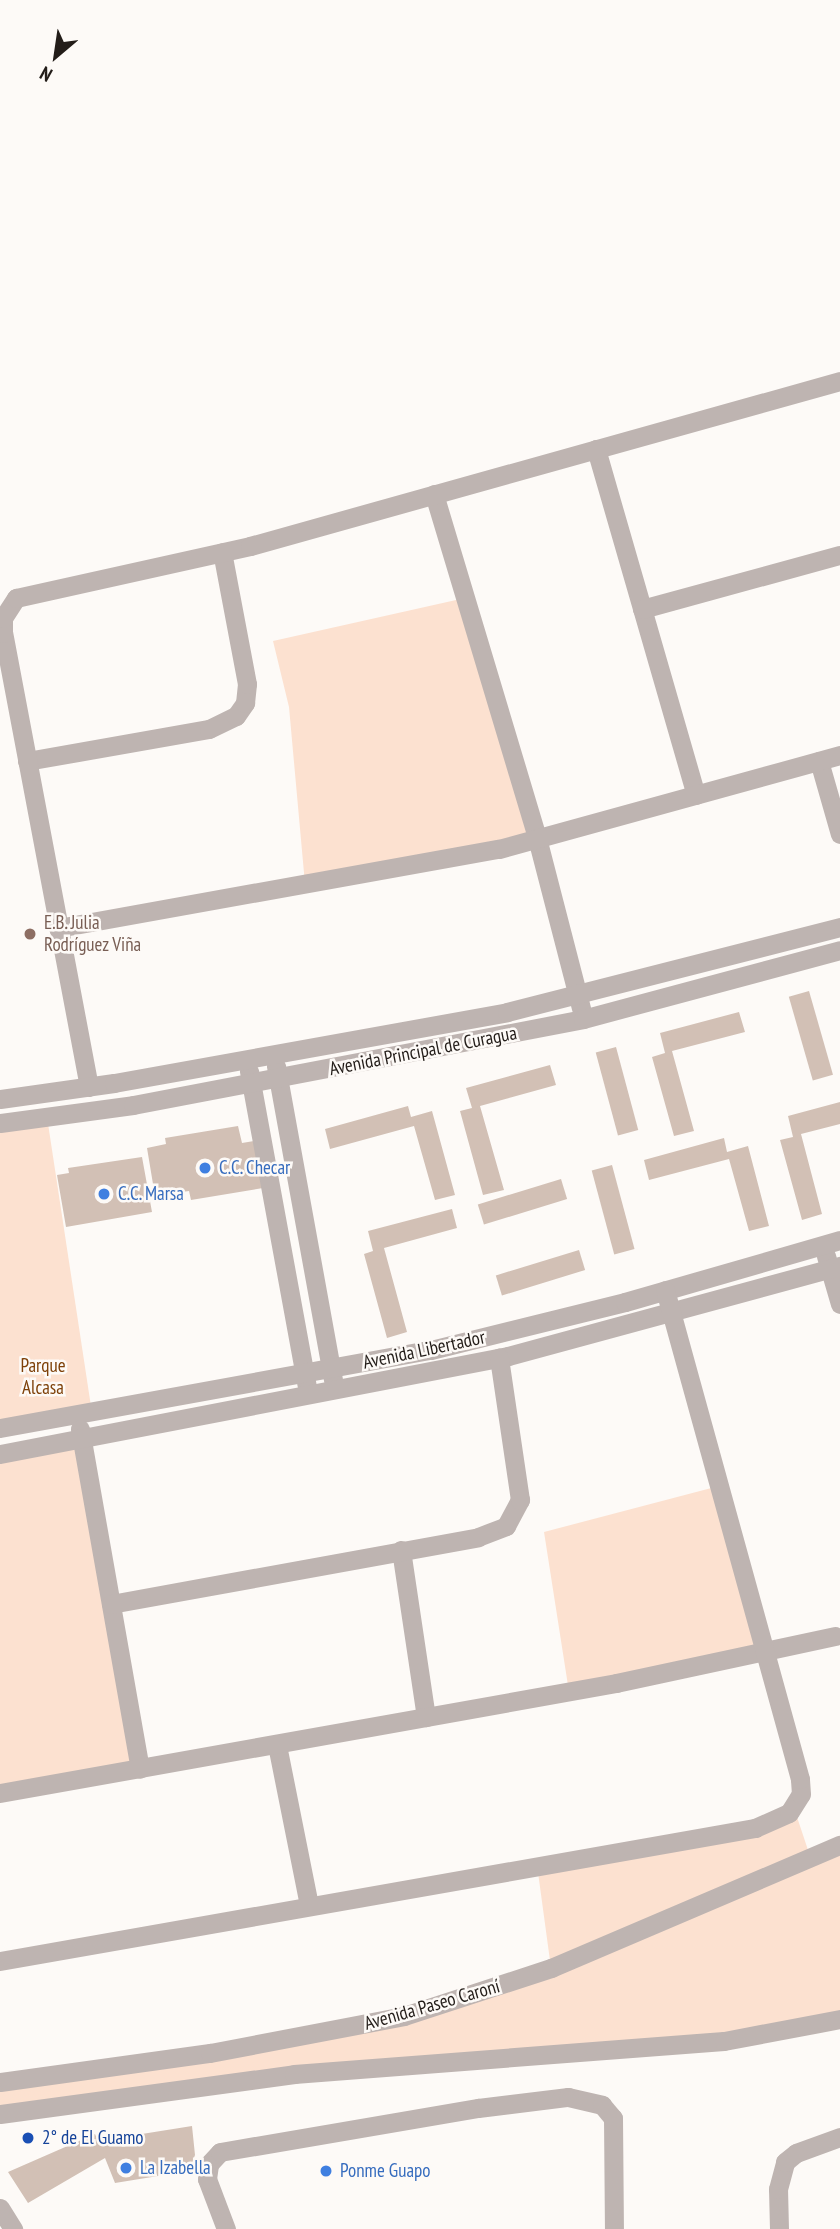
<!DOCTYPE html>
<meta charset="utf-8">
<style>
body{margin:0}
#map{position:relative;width:840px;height:2229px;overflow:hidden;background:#fdfaf7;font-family:"PT Sans Narrow",sans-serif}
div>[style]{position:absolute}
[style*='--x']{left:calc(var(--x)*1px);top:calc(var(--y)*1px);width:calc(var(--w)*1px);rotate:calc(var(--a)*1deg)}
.green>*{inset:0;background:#fce1d0}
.building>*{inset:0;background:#d2c0b5;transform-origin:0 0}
.minor>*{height:19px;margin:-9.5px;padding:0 9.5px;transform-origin:9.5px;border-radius:9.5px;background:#beb4b1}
.dots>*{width:19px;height:19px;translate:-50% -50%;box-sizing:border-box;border:4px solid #fdfaf7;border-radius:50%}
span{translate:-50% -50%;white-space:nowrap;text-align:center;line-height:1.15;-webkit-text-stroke:5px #fdfaf7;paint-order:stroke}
.education-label{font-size:19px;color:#785e54}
.left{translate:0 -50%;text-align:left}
.street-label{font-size:19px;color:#231d19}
.shop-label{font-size:19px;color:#366cbe}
.park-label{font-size:19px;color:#7e4109}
.transit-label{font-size:19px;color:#164399}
.north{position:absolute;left:21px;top:21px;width:70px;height:70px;-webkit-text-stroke:5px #fdfaf7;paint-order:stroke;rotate:209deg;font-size:19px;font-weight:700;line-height:28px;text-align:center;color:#231d19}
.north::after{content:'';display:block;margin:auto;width:24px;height:32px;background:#231d19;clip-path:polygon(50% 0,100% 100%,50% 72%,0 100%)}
</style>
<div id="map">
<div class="green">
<div style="clip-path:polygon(465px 598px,537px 838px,305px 884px,289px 707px,273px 641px)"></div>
<div style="clip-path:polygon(47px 1117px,92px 1413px,0 1428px,0 1123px)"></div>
<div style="clip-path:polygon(82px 1439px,140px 1769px,0 1793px,0 1454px)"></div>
<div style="clip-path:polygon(719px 1486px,765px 1652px,569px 1692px,544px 1532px)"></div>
<div style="clip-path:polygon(794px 1808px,810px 1856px,840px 1845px,840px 2019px,586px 2053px,0 2114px,0 2082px,318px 2034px,551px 1968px,537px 1865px,755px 1828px)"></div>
</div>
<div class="building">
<div style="left:809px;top:991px;width:87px;height:21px;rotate:74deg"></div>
<div style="clip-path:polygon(739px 1012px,745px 1032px,672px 1051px,694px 1131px,674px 1136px,652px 1057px,665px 1053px,660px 1033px)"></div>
<div style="left:616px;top:1047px;width:86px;height:21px;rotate:75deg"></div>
<div style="clip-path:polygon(550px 1065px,556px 1085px,480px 1106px,504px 1190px,483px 1195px,460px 1111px,472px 1108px,466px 1088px)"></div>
<div style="clip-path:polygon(840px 1102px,840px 1124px,801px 1134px,822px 1214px,802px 1220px,780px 1140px,793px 1137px,788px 1116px)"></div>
<div style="clip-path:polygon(408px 1106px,411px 1117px,432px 1111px,455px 1195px,435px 1200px,414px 1126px,330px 1149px,325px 1129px)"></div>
<div style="clip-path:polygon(238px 1126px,242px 1143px,254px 1141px,263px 1188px,191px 1200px,189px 1191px,155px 1196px,147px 1148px,166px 1144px,165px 1138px)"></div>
<div style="clip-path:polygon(724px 1138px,727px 1152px,748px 1146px,769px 1226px,749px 1231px,729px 1159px,649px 1180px,644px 1160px)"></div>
<div style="clip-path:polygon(142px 1157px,152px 1212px,66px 1227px,57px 1175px,69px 1173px,68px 1168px)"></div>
<div style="left:612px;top:1165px;width:87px;height:21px;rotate:75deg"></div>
<div style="left:561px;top:1179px;width:21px;height:87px;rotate:73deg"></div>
<div style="clip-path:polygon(452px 1209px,457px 1228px,384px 1248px,407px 1332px,387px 1338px,364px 1254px,373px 1251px,368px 1231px)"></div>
<div style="left:579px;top:1250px;width:21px;height:87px;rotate:73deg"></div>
<div style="clip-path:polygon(192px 2126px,195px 2155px,189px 2171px,115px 2183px,105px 2158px,28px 2203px,8px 2172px,95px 2134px,98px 2141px)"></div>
</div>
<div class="minor">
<div style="--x:596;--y:449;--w:360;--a:73.9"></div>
<div style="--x:434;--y:494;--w:359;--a:73.3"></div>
<div style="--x:537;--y:838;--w:176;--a:75.5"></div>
<div style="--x:642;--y:609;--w:205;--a:-15.3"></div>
<div style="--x:27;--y:761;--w:185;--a:-10"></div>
<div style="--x:209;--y:729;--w:30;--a:-26"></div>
<div style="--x:236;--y:716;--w:16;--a:-55"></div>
<div style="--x:245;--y:703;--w:19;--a:-84"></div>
<div style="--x:247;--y:684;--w:134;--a:-100.7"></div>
<div style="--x:819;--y:761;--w:76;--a:74"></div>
<div style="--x:58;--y:928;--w:448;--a:-10.2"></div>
<div style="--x:499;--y:849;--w:354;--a:-15.4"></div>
<div style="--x:276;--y:1066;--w:319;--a:79.7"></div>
<div style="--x:249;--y:1071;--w:320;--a:79.6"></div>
<div style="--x:89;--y:1087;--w:462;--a:-100.7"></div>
<div style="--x:3;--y:633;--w:15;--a:-90"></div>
<div style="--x:3;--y:618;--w:24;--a:-57"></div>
<div style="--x:16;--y:598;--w:240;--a:-12.5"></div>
<div style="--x:250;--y:546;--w:613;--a:-15.62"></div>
<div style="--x:0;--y:1099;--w:115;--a:-8"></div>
<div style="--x:114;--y:1083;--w:399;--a:-10.2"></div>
<div style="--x:507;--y:1012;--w:344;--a:-14.3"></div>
<div style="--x:0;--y:1123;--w:134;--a:-7.7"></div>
<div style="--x:133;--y:1105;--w:458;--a:-10.8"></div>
<div style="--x:583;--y:1019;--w:266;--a:-15"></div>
<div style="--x:826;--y:1256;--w:50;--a:73.7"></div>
<div style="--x:0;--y:1428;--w:438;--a:-10.3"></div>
<div style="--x:431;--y:1350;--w:200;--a:-13.9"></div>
<div style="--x:625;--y:1302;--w:224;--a:-16.1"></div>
<div style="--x:80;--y:1429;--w:345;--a:80"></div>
<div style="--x:0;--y:1454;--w:517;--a:-10.92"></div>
<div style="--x:508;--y:1356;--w:344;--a:-15.2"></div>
<div style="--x:401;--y:1550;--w:169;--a:81.5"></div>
<div style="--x:111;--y:1604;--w:373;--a:-10.3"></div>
<div style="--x:478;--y:1537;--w:30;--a:-21"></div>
<div style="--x:506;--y:1526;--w:30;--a:-62"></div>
<div style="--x:520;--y:1500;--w:144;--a:-98.4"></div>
<div style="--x:277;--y:1745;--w:163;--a:78.7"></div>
<div style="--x:0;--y:1793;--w:626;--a:-10.12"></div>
<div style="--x:616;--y:1683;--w:224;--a:-12.1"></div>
<div style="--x:0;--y:1961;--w:767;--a:-9.99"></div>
<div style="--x:755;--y:1828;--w:37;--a:-24"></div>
<div style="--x:789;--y:1813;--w:22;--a:-58"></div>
<div style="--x:801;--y:1794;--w:15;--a:-94"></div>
<div style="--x:800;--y:1779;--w:507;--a:-105.43"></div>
<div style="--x:0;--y:2082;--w:212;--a:-7.9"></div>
<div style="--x:210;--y:2053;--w:197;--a:-10.8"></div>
<div style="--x:404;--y:2016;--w:155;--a:-18.1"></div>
<div style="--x:551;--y:1968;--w:314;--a:-23.1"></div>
<div style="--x:0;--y:2114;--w:297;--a:-7.7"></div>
<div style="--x:294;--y:2074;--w:431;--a:-4.4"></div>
<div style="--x:724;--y:2041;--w:118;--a:-10.7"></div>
<div style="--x:0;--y:2208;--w:25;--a:58"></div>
<div style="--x:226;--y:2229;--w:53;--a:-110.8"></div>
<div style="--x:207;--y:2179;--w:15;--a:-82"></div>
<div style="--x:209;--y:2164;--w:16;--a:-47"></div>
<div style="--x:220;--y:2152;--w:262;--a:-9.7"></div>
<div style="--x:478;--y:2108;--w:91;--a:-7"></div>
<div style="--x:568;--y:2097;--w:35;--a:13"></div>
<div style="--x:602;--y:2105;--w:17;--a:50"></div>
<div style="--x:613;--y:2118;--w:111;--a:89.5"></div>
<div style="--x:779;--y:2229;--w:40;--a:-91.4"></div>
<div style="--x:778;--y:2189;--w:28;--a:-75"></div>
<div style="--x:785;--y:2162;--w:14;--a:-39"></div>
<div style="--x:796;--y:2153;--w:47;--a:-20"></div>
</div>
<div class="dots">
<div style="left:30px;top:934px;background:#8d6e63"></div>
<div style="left:205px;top:1168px;background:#3f7fe0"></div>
<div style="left:104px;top:1194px;background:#3f7fe0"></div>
<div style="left:28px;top:2138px;background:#1a4fb4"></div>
<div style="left:126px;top:2168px;background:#3f7fe0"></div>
<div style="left:326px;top:2171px;background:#3f7fe0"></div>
</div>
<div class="education-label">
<span class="left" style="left:44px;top:934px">E.B. Julia<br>Rodríguez Viña</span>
</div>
<div class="street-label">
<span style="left:423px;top:1051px;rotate:-11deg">Avenida Principal de Curagua</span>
<span style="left:424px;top:1350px;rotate:-12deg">Avenida Libertador</span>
<span style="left:432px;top:2005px;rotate:-16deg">Avenida Paseo Caroní</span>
</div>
<div class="shop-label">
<span class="left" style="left:219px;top:1168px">C.C. Checar</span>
<span class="left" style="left:118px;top:1194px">C.C. Marsa</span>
<span class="left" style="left:140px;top:2168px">La Izabella</span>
<span class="left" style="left:340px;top:2171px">Ponme Guapo</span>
</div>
<div class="park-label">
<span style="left:43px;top:1377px">Parque<br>Alcasa</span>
</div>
<div class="transit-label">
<span class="left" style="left:42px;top:2138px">2° de El Guamo</span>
</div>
<div class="north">N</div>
</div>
